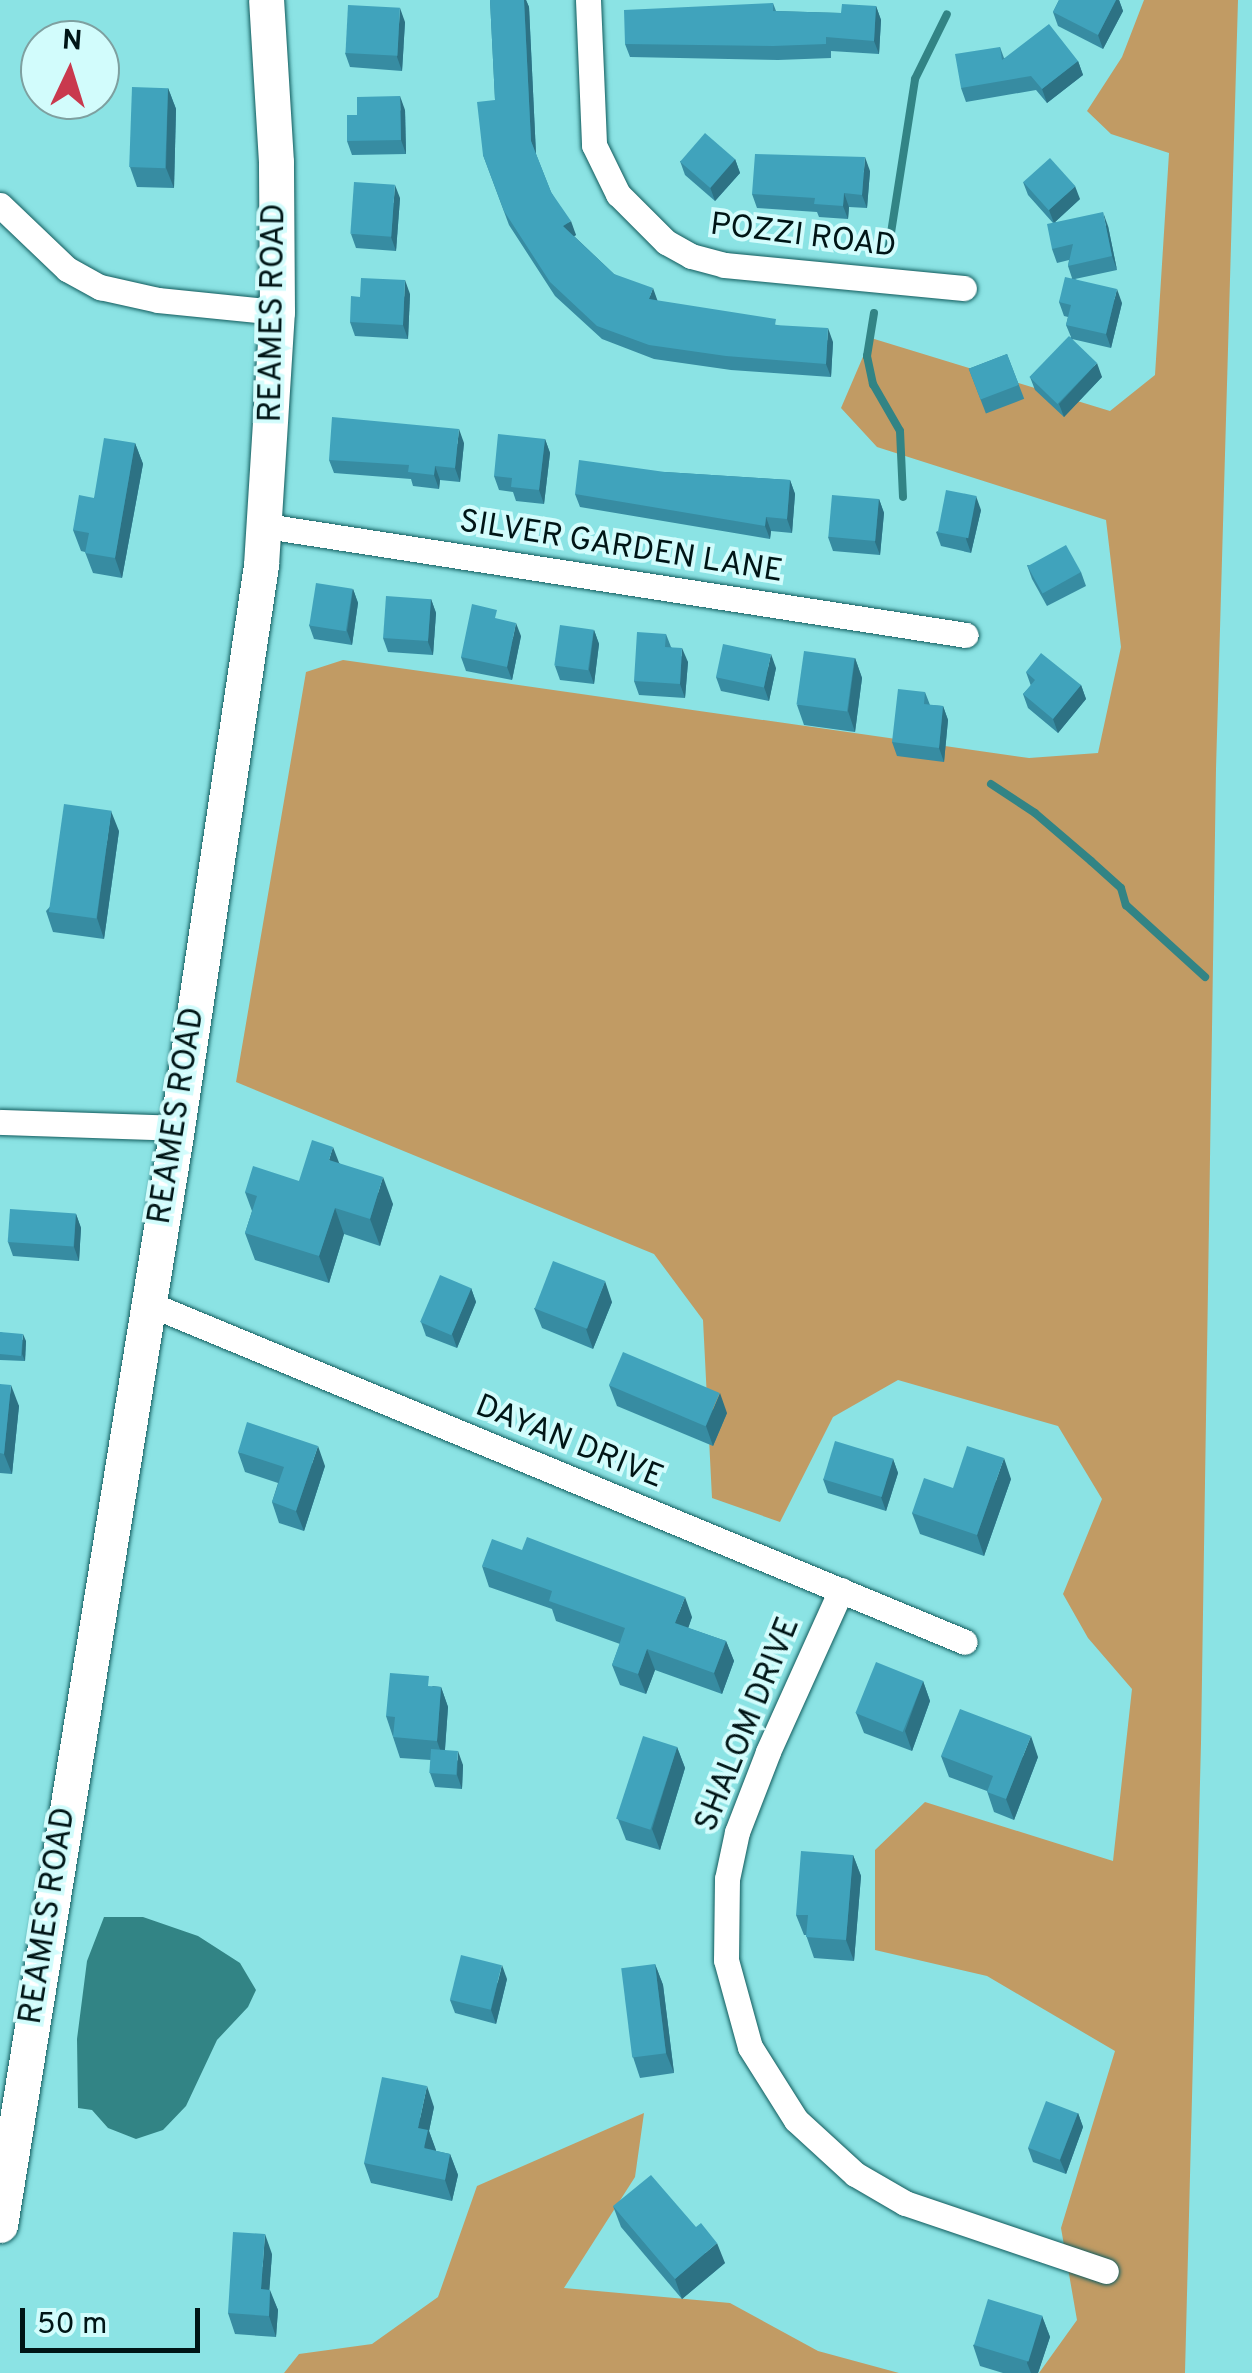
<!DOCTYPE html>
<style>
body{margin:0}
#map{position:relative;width:1252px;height:2373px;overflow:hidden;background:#8be3e4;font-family:Overpass,sans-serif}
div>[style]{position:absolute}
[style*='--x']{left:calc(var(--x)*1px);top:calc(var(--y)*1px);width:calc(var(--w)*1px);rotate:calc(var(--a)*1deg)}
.green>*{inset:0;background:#c19b64}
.water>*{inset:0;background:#328485}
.stream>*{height:8px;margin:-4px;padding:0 4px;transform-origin:4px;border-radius:4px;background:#328485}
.roads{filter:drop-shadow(0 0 2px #115b5d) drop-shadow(0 0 2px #115b5d)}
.street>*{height:25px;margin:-12.5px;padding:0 12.5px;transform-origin:12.5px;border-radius:12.5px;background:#fff}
.secondary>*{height:35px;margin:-17.5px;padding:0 17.5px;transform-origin:17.5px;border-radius:17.5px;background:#fff}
.wall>*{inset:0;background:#378ca2;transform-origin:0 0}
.shaded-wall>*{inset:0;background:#2d7284}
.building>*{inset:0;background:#40a3bc;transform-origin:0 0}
span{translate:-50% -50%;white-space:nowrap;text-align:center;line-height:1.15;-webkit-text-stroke:8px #d2fcfc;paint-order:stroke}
.street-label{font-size:32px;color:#001516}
.north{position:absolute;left:20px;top:20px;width:100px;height:100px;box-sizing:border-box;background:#d2fcfc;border:2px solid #7ea0a0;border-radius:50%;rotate:4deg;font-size:28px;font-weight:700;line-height:40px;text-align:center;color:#001516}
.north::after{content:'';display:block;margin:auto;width:35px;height:45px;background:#c9394e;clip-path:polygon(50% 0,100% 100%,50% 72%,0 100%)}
.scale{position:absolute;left:20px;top:2308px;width:180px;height:45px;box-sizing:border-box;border:5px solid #001516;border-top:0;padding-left:12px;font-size:30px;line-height:35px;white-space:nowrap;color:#001516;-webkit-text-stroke:8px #d2fcfc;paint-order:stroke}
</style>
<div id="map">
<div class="green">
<div style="clip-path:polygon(1144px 0,1238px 0,1216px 769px,1201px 1743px,1185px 2373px,1039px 2373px,1077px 2320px,1061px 2228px,1115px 2051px,987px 1976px,875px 1950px,875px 1850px,925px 1802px,1113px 1861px,1132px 1689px,1088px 1638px,1063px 1594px,1102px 1499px,1058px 1426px,898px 1380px,833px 1417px,780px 1522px,712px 1498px,703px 1320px,654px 1254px,236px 1082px,306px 672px,343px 660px,1029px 758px,1098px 753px,1121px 647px,1106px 520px,877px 447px,841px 408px,871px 338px,1110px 411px,1155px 375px,1169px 153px,1111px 134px,1087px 111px,1122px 57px)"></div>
<div style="clip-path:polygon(644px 2113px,635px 2177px,564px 2288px,730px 2303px,818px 2351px,899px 2373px,284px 2373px,299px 2354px,372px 2344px,438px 2297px,477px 2186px)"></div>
</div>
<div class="water">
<div style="clip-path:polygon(104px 1917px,143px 1917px,198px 1936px,240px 1963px,256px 1990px,248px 2007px,217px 2040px,186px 2106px,163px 2130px,136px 2139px,108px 2128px,92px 2110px,78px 2108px,77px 2039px,87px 1961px)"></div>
</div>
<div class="stream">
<div style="--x:888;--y:252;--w:175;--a:-81.1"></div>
<div style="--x:915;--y:79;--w:72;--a:-63.8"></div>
<div style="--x:874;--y:313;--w:44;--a:99.2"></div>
<div style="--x:867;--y:356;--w:29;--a:78"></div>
<div style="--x:873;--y:384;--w:54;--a:60.1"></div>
<div style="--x:900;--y:431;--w:66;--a:87.4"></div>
<div style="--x:991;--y:784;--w:53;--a:33.4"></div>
<div style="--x:1035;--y:813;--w:74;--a:40.6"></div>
<div style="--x:1091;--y:861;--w:40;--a:42"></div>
<div style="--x:1121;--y:888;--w:18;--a:74"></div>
<div style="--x:1126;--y:905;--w:107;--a:42.3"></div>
</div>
<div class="roads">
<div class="street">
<div style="--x:588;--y:0;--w:145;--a:87.6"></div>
<div style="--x:594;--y:145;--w:55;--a:63.9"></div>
<div style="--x:618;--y:194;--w:68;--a:45"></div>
<div style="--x:666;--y:242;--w:29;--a:29"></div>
<div style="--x:691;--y:256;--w:34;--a:15"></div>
<div style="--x:724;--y:265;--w:241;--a:5.5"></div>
<div style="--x:0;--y:205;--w:93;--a:43.7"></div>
<div style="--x:67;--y:269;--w:38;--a:29"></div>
<div style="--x:100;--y:287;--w:59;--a:12.6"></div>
<div style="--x:158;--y:300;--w:120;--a:5.8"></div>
<div style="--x:266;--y:526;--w:708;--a:8.85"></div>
<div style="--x:0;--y:1122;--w:177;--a:1.9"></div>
<div style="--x:147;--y:1303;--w:885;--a:22.51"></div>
<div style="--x:841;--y:1590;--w:178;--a:114.3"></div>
<div style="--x:768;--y:1752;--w:86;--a:111.2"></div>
<div style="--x:737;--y:1832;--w:48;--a:102"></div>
<div style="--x:727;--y:1879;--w:81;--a:90.7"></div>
<div style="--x:726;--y:1960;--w:90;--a:74.6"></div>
<div style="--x:750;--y:2047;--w:86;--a:57.8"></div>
<div style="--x:796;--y:2120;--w:80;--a:42.5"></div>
<div style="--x:855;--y:2174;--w:58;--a:30.1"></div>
<div style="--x:905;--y:2203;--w:212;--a:18.7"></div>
</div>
<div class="secondary">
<div style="--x:0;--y:2225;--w:1111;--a:-80.83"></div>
<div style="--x:177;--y:1128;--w:569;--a:-81.51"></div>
<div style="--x:261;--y:565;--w:254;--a:-86.4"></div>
<div style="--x:277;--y:312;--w:150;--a:-90.4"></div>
<div style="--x:276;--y:162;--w:162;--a:-93.5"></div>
</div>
</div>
<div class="wall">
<div style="clip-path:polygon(490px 0,526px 0,529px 7px,536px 154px,551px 192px,576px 235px,574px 236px,614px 274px,657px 301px,777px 325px,833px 342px,831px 377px,731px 370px,654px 359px,602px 339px,555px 296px,509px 225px,483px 155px,495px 100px)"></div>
<div style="clip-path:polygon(1059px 0,1119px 0,1123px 11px,1103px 49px,1058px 26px,1053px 12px)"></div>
<div style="clip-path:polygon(773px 3px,776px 11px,841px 13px,876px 6px,881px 20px,879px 54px,831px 51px,831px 58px,778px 60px,630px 57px,625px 44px)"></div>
<div style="clip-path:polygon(405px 22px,402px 71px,350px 67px,345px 53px)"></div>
<div style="clip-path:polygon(1000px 47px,1004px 58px,1078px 61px,1083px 75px,1047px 103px,1036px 90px,966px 102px,961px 88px)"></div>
<div style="clip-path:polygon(168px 88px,176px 109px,174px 188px,137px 187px,130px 167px)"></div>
<div style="clip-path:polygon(405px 110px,406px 154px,352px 155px,347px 141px,357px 115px)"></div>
<div style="clip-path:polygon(735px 159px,740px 173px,715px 201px,685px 175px,680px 161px)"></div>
<div style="clip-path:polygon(870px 171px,867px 208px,849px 207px,848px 219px,819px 217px,817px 212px,757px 208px,752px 194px)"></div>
<div style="clip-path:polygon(1023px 182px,1080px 199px,1055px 222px,1108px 226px,1117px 270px,1075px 279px,1122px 303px,1111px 348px,1072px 339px,1102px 377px,1064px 417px,1035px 390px,1030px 377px,1071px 337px,1066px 325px,1068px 317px,1064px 316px,1059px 302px,1072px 278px,1068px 266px,1069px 260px,1057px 263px,1052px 249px,1053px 223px,1028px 195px)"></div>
<div style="clip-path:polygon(400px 198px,396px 251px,356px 248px,351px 234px)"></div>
<div style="clip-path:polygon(410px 294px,408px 339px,355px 336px,350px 322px)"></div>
<div style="left:1007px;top:354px;width:48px;height:41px;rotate:69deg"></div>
<div style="clip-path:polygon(545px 439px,550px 453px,544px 504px,516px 501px,513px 492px,499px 490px,494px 476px)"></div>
<div style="clip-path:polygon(135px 443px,143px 464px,122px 578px,93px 573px,85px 552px,81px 551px,73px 530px,94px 498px)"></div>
<div style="clip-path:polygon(464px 443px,460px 482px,440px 480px,439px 489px,413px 486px,411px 479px,334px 473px,329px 460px)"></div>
<div style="clip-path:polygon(665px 472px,790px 480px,795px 494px,792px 533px,771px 531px,770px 539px,580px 507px,575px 494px)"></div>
<div style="clip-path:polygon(879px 499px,884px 513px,880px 555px,833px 551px,828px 537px)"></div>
<div style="clip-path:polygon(981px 510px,971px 553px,941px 546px,936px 532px)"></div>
<div style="clip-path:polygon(1027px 565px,1081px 572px,1086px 586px,1047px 606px,1032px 579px)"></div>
<div style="clip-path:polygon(353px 589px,358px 603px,352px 645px,314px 639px,309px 625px)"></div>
<div style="clip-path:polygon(431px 599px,436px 613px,433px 655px,388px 652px,383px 638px)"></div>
<div style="clip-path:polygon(594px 630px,599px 644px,594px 684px,560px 680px,555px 666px)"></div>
<div style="clip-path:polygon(666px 634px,671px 647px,688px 662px,685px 698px,639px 695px,634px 681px)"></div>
<div style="clip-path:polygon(521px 636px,512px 680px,466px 671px,461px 657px)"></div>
<div style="clip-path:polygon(855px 658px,862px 678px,855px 732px,804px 725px,797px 705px)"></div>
<div style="clip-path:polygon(776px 668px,769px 701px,721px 691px,716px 677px)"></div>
<div style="clip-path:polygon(1026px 672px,1081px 685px,1086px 699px,1058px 733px,1028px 708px,1023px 694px,1031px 686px)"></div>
<div style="clip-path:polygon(925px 692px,930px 705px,943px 706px,948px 720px,944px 762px,897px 756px,892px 742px)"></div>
<div style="clip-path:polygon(119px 831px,104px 939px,53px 932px,46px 911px)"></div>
<div style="clip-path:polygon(339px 1163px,393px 1204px,380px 1246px,344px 1234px,329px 1283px,255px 1260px,245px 1233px,252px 1211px,245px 1192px,299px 1181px)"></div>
<div style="clip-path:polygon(76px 1214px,81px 1228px,79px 1261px,13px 1256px,8px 1242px)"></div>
<div style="clip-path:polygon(471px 1288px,476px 1302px,457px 1348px,426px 1336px,421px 1322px)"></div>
<div style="clip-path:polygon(612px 1302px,593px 1349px,542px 1328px,534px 1308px)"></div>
<div style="clip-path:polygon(0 1332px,26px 1341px,25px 1361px,0 1360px)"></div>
<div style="clip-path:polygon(0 1384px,19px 1406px,12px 1474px,0 1473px)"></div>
<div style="clip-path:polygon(609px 1385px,727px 1413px,713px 1446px,617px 1406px)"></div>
<div style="clip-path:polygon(238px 1452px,325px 1466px,304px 1531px,279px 1523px,272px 1502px,278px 1483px,245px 1472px)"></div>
<div style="clip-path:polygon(893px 1459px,898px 1473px,886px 1511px,828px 1493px,823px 1479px)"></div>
<div style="clip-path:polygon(1011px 1479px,984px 1556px,920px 1534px,912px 1513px,953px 1488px)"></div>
<div style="clip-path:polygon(482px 1566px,692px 1617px,688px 1628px,726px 1641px,734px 1661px,722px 1694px,655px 1670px,646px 1694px,620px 1685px,612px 1665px,620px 1644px,556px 1621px,552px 1609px,489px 1587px)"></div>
<div style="clip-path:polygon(923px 1681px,930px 1701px,912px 1751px,864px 1733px,856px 1713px)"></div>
<div style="clip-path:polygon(433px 1686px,441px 1687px,448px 1707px,445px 1750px,463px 1765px,462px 1789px,435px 1787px,430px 1773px,431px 1760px,400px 1758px,386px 1716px)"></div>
<div style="clip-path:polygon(677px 1747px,685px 1768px,660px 1850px,626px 1840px,618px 1819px)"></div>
<div style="clip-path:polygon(941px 1756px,1038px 1757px,1014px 1820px,994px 1812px,987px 1791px,949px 1777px)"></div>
<div style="clip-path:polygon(853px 1855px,861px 1876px,854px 1961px,814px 1958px,806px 1935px,804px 1935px,796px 1915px)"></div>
<div style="clip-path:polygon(655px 1964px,663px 1985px,674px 2073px,640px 2078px,633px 2057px)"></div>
<div style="clip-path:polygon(507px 1979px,496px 2024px,455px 2013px,450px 2000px)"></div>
<div style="clip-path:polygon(434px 2107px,429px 2131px,436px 2151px,450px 2154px,458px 2175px,452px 2201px,371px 2183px,364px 2163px)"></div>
<div style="clip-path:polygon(1078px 2113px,1083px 2127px,1066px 2174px,1033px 2162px,1028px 2148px)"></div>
<div style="clip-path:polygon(613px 2206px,725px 2263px,682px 2299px,621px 2227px)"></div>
<div style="clip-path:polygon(272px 2254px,269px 2290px,278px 2310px,276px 2337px,235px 2334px,228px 2313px)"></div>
<div style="clip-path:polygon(1042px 2316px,1050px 2337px,1038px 2373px,1003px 2373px,980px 2366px,973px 2345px)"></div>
</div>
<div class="shaded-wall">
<div style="clip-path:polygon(524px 0,526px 0,529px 7px,536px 155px,531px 141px)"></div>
<div style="clip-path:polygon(1116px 0,1119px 0,1123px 11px,1103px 49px,1098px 35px)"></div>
<div style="clip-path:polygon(876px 6px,881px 20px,879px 54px,874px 41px)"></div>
<div style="clip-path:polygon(400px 8px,405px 22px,402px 71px,397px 57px)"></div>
<div style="clip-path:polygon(1078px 61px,1083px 75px,1047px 103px,1042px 89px)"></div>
<div style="clip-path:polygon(168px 88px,176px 109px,174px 188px,166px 168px)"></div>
<div style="clip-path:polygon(400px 96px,405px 110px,406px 154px,401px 140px)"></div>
<div style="clip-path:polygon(865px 157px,870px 171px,867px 208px,862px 195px)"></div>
<div style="clip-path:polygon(735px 159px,740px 173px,715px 201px,710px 187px)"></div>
<div style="clip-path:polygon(395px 185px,400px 198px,396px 251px,391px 237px)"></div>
<div style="clip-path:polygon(1075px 186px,1080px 199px,1054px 223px,1049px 210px)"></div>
<div style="clip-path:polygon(844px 193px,849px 207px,848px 219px,843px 206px)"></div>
<div style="clip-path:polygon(1103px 212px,1108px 226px,1117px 270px,1112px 256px)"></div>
<div style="clip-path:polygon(571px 221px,576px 235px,568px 240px,563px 226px)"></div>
<div style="clip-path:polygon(405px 280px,410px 294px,408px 339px,403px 325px)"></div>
<div style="clip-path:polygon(653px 288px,658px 302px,649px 299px)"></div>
<div style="clip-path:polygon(1117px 289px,1122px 303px,1111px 348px,1106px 334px)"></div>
<div style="clip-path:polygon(828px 328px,833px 342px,831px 377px,826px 364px)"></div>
<div style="clip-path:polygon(1097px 363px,1102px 377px,1064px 417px,1059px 404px)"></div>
<div style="clip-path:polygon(459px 429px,464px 443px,460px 482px,455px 468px)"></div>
<div style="clip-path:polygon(545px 439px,550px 453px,544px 504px,539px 490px)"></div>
<div style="clip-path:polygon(135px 443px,143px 464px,122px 578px,115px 558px)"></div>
<div style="clip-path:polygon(435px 466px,440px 480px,439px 489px,434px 475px)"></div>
<div style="clip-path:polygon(790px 480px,795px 494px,792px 533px,787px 519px)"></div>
<div style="clip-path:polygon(976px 496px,981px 510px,971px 553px,966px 539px)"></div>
<div style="clip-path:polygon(879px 499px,884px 513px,880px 555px,875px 542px)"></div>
<div style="clip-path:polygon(766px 517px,771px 531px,770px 539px,765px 526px)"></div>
<div style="clip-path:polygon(353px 589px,358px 603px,352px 645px,347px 631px)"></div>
<div style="clip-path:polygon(431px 599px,436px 613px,433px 655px,428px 642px)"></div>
<div style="clip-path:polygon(516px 623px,521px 636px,512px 680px,507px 667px)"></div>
<div style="clip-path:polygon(594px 630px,599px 644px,594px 684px,589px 670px)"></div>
<div style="clip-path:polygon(682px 648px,688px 662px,685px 698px,680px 684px)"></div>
<div style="clip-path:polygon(771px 654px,776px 668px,769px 701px,764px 687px)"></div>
<div style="clip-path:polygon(855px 658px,862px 678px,855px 732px,848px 711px)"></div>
<div style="clip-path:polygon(1081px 685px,1086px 699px,1058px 733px,1053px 719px)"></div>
<div style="clip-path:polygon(943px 706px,948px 720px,944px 762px,939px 748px)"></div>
<div style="clip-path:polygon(111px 811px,119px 831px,104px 939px,97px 918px)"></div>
<div style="clip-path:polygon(333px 1147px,343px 1173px,329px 1160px)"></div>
<div style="clip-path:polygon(383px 1177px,393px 1204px,380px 1246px,370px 1219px)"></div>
<div style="clip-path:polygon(335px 1208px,344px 1234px,329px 1283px,319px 1256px)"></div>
<div style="clip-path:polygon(76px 1214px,81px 1228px,79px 1261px,74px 1247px)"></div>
<div style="clip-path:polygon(605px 1281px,612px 1302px,593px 1349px,586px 1329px)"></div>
<div style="clip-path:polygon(471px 1288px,476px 1302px,457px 1348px,452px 1334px)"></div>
<div style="clip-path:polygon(23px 1334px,26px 1341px,25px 1361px,22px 1354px)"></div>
<div style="clip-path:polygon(11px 1385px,19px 1406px,12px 1474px,4px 1454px)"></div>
<div style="clip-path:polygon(720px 1393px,727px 1413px,713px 1446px,706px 1426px)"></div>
<div style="clip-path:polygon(318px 1446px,325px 1466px,304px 1531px,296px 1511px)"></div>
<div style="clip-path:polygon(1004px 1458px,1011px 1479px,984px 1556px,977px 1535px)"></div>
<div style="clip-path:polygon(893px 1459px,898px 1473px,886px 1511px,881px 1497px)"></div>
<div style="clip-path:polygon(685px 1597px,692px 1617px,683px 1643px,675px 1623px)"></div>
<div style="clip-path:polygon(726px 1641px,734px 1661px,722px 1694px,714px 1673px)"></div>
<div style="clip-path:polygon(647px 1649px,655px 1670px,646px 1694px,638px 1674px)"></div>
<div style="clip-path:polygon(923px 1681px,930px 1701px,912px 1751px,905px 1731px)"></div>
<div style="clip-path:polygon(441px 1687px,448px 1707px,444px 1761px,437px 1741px)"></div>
<div style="clip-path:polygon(1031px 1736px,1038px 1757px,1014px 1820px,1006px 1799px)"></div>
<div style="clip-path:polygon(677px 1747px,685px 1768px,660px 1850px,652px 1829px)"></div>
<div style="clip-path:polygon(458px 1751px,463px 1765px,462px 1789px,457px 1775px)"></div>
<div style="clip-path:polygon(853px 1855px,861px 1876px,854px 1961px,846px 1940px)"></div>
<div style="clip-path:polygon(655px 1964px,663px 1985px,674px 2073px,666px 2053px)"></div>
<div style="clip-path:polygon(502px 1965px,507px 1979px,496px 2024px,491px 2010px)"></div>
<div style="clip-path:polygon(427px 2086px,434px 2107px,429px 2131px,436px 2150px,432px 2169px,418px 2128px)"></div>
<div style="clip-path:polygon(1078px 2113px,1083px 2127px,1066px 2174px,1060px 2160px)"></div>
<div style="clip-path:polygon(450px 2154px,458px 2175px,452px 2201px,445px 2180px)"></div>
<div style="clip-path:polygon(265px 2234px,272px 2254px,268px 2310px,261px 2289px)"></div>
<div style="clip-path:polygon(717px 2243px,725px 2263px,682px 2299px,675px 2279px)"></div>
<div style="clip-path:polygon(270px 2290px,278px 2310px,276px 2337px,269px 2316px)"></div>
<div style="clip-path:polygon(1042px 2316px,1050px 2337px,1038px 2373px,1031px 2373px,1027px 2363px)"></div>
</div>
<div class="building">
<div style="clip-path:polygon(490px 0,524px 0,531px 141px,551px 192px,571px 221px,563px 226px,614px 274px,653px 288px,649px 299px,776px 319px,775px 325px,828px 328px,826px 364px,726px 356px,649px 345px,597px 326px,550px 282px,504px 211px,483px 155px,477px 102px,495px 100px)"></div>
<div style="clip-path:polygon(1059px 0,1116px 0,1098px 35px,1053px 12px)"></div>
<div style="clip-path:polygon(773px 3px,773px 11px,841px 13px,842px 4px,876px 6px,874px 41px,826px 37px,826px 44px,773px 46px,625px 44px,624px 10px)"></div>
<div style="left:348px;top:5px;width:52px;height:48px;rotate:3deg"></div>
<div style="clip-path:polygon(1049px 24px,1078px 61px,1042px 89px,1031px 76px,961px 88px,955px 54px,1000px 47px,1002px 60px)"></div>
<div style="left:132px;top:87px;width:36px;height:80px;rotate:2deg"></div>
<div style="clip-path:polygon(400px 96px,401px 140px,347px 141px,347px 115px,357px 115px,357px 97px)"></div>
<div style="left:705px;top:133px;width:40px;height:38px;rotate:41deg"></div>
<div style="clip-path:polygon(755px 154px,865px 157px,862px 195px,844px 193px,843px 206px,814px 204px,815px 198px,752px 194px)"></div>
<div style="left:1050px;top:158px;width:38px;height:36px;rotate:48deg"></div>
<div style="left:354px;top:182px;width:41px;height:52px;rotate:4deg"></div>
<div style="clip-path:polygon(1103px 212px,1112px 256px,1068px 266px,1073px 244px,1052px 249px,1047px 224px)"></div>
<div style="clip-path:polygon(1065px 277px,1117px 289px,1106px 334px,1066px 325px,1071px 305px,1059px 302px)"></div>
<div style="clip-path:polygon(361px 278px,405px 280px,403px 325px,350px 322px,351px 296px,360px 297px)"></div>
<div style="left:1069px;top:336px;width:39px;height:57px;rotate:44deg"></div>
<div style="left:1007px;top:354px;width:33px;height:41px;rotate:69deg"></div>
<div style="clip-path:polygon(332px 417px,459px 429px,455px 468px,435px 466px,434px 475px,408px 472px,409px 465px,329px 460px)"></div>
<div style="clip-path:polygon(498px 434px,545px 439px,539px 490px,511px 487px,512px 478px,494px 476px)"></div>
<div style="clip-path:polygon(104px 438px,135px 443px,115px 558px,85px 553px,89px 533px,73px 530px,79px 495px,94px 498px)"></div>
<div style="clip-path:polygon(579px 460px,665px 472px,790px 480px,787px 519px,766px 517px,765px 526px,575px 494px)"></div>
<div style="left:946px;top:490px;width:31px;height:43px;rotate:11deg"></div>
<div style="left:832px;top:495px;width:47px;height:42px;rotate:5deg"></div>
<div style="left:1066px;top:545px;width:31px;height:44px;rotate:61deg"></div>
<div style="left:316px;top:583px;width:37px;height:43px;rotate:9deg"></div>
<div style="left:386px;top:596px;width:45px;height:42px;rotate:4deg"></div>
<div style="clip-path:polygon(472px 604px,497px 610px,495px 618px,516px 623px,507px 667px,461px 657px)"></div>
<div style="left:560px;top:625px;width:34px;height:41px;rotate:8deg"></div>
<div style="clip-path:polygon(637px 632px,666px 634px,665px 647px,682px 648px,680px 684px,634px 681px)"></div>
<div style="left:723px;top:644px;width:49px;height:34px;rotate:12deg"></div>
<div style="left:804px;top:651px;width:51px;height:54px;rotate:8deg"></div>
<div style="clip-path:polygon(1041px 653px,1081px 685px,1053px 719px,1023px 694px,1035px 680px,1026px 672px)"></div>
<div style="clip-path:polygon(898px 689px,925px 692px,924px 704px,943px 706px,939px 748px,892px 742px)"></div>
<div style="left:64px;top:804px;width:48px;height:109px;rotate:8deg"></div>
<div style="clip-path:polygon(312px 1140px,333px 1147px,329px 1160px,383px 1177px,370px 1219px,335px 1208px,319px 1256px,245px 1233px,257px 1196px,245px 1192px,253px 1166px,299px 1181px)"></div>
<div style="left:10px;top:1209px;width:66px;height:33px;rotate:4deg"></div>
<div style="left:553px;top:1261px;width:56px;height:51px;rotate:21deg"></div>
<div style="left:440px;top:1275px;width:34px;height:51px;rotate:23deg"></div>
<div style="left:0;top:1332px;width:23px;height:22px;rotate:5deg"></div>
<div style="left:623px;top:1352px;width:105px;height:36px;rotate:23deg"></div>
<div style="clip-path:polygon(0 1384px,11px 1385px,4px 1454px,0 1453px)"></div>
<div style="clip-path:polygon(247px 1422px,318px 1446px,296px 1511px,272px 1502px,284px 1467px,238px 1452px)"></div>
<div style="left:835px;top:1441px;width:61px;height:40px;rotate:17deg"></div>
<div style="clip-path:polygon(967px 1446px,1004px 1458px,977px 1535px,912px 1513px,924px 1478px,953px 1488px)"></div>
<div style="clip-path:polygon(527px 1537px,685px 1597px,675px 1623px,726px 1641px,714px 1673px,647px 1649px,638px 1674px,612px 1665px,625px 1628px,549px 1601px,552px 1591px,482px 1566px,492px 1539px,522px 1550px)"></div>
<div style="left:876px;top:1662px;width:51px;height:55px;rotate:22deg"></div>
<div style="clip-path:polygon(390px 1673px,429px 1676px,428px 1686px,441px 1687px,437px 1741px,393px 1737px,395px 1717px,386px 1716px)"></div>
<div style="clip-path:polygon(960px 1709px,1031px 1736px,1006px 1799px,987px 1792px,993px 1776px,941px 1756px)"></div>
<div style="left:643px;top:1736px;width:36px;height:87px;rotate:18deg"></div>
<div style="left:431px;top:1749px;width:27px;height:24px;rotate:4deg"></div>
<div style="clip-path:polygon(801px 1851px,853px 1855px,846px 1940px,806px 1937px,808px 1915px,796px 1915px)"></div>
<div style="left:461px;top:1955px;width:42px;height:46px;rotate:14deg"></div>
<div style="left:655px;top:1964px;width:90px;height:34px;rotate:83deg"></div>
<div style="clip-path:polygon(382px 2077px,427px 2086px,418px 2128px,428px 2130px,424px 2148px,450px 2154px,445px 2180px,364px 2163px)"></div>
<div style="left:1046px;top:2101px;width:34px;height:50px;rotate:21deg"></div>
<div style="clip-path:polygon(651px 2175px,696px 2227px,701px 2223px,717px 2243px,675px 2279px,613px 2206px)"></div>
<div style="clip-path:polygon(233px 2232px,265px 2234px,261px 2289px,270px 2290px,269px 2316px,228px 2313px)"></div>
<div style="left:988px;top:2299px;width:57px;height:48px;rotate:17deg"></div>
</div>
<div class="street-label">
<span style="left:803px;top:237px;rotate:7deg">POZZI ROAD</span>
<span style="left:274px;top:313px;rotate:-89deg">REAMES ROAD</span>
<span style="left:621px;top:548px;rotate:9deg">SILVER GARDEN LANE</span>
<span style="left:178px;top:1116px;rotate:-81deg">REAMES ROAD</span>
<span style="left:569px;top:1443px;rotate:22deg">DAYAN DRIVE</span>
<span style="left:749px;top:1725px;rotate:-68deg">SHALOM DRIVE</span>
<span style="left:49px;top:1916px;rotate:-81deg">REAMES ROAD</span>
</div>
<div class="north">N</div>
<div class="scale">50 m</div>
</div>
